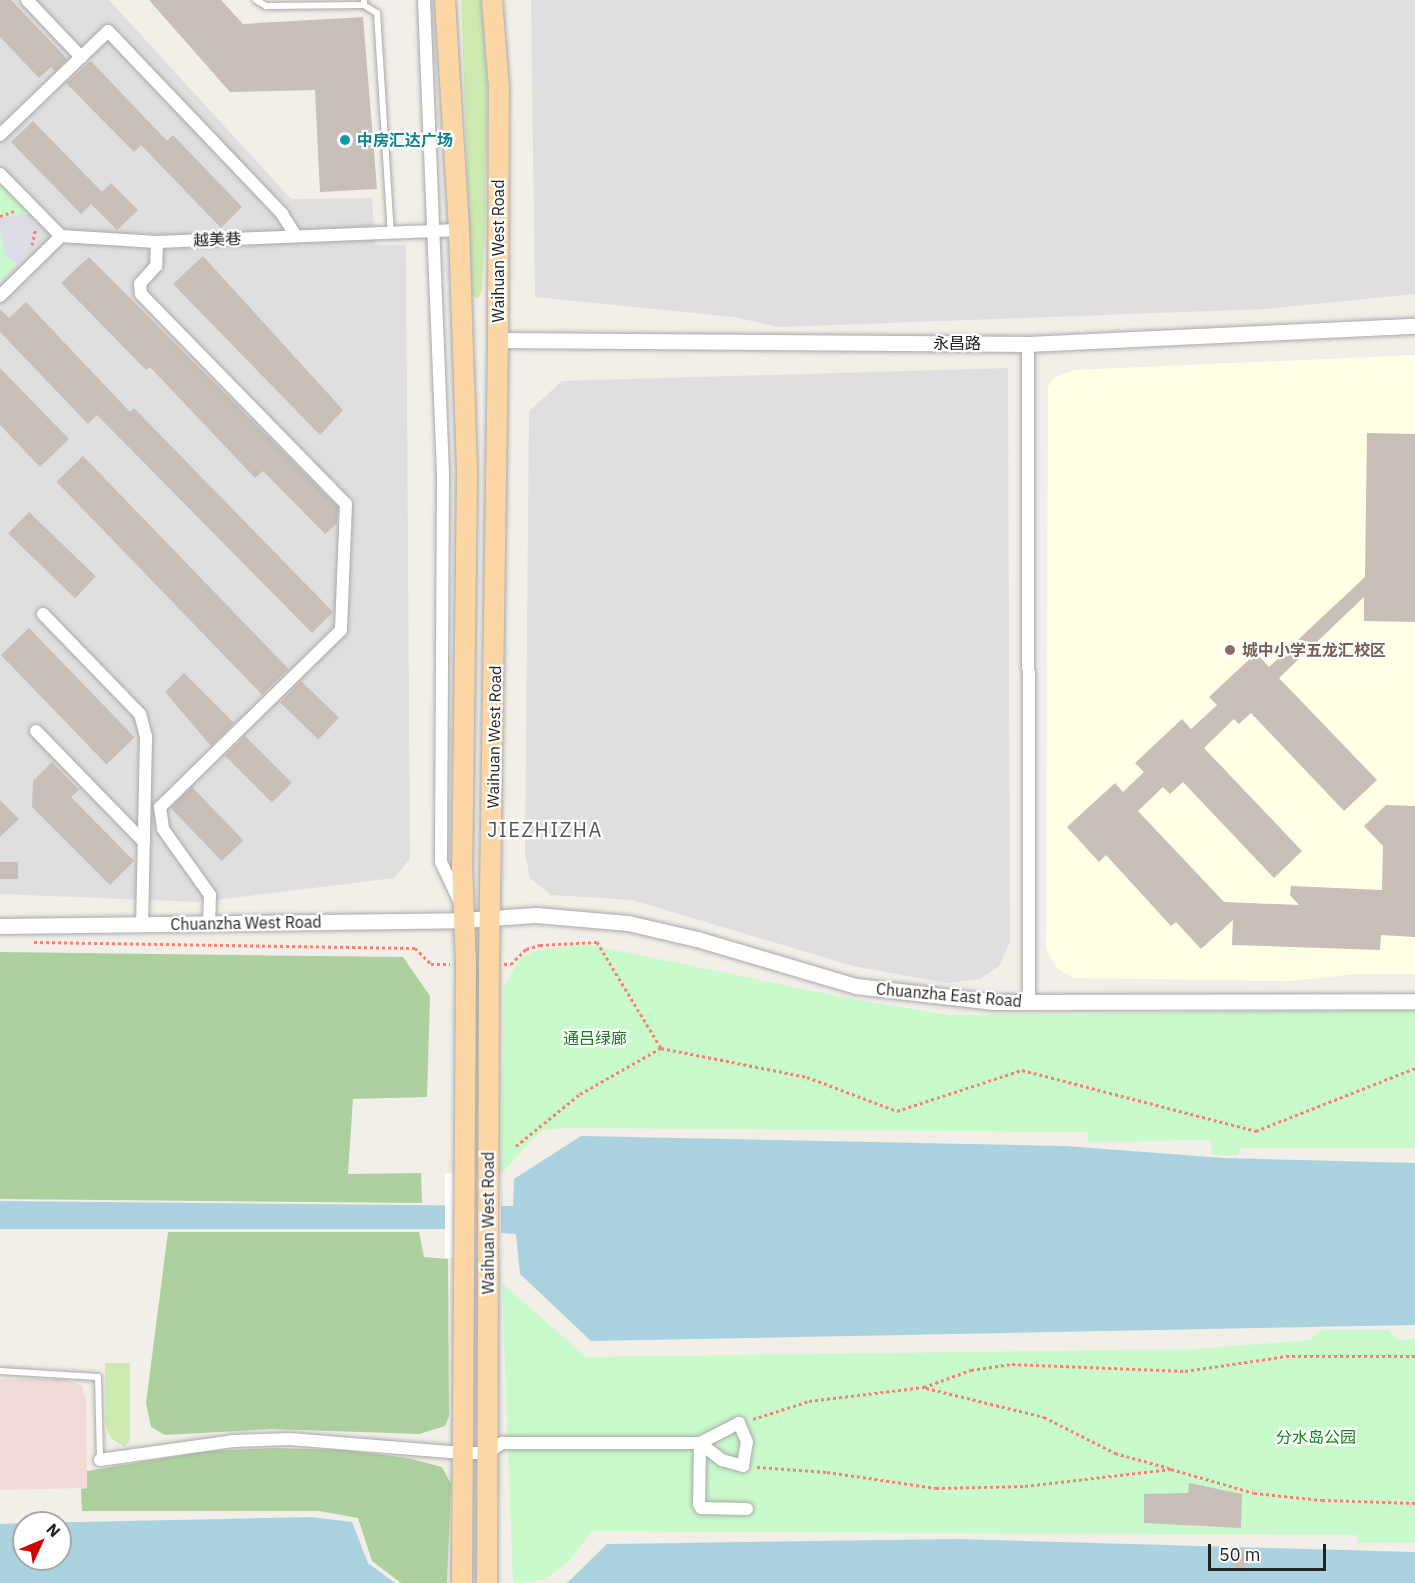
<!DOCTYPE html>
<meta charset="utf-8">
<style>
body{margin:0}
#map{position:relative;width:1415px;height:1583px;overflow:hidden;background:#f2efe9;font-family:"IBM Plex Sans","Noto Sans SC",sans-serif}
div>[style]{position:absolute}
[style*='--x']{left:calc(var(--x)*1px);top:calc(var(--y)*1px);width:calc(var(--w)*1px);rotate:calc(var(--a)*1deg)}
.residential>*{inset:0;background:#e0dfdf}
.commercial>*{inset:0;background:#f2dad9}
.education>*{inset:0;background:#ffffe5}
.grass>*{inset:0;background:#cdebb0}
.forest>*{inset:0;background:#add19e}
.park>*{inset:0;background:#c8facc}
.plaza>*{inset:0;background:#dddde8}
.water>*{inset:0;background:#aad3df}
.pier>*{inset:0;background:#fff;transform-origin:0 0}
.building>*{inset:0;background:#c7bfb8;transform-origin:0 0}
.path>*{height:3px;margin-top:-1.5px;transform-origin:0;background:repeating-linear-gradient(90deg,#fa8072 0 3px,transparent 0 6px)}
.roads{filter:drop-shadow(0 0 2px #a9a9a9) drop-shadow(0 0 2px #a9a9a9)}
.service>*{height:6px;margin:-3px;padding:0 3px;transform-origin:3px;border-radius:3px;background:#fff}
.minor>*{height:12px;margin:-6px;padding:0 6px;transform-origin:6px;border-radius:6px;background:#fff}
.tertiary>*{height:15px;margin:-7.5px;padding:0 7.5px;transform-origin:7.5px;border-radius:7.5px;background:#fff}
.primary>*{height:20px;margin:-10px;padding:0 10px;transform-origin:10px;border-radius:10px;background:#fcd6a4}
.dots>*{width:16px;height:16px;translate:-50% -50%;box-sizing:border-box;border:3px solid #fff;border-radius:50%}
span{translate:-50% -50%;white-space:nowrap;text-align:center;line-height:1.15;-webkit-text-stroke:4.5px #fff;paint-order:stroke}
.culture-label{font-size:16px;color:#0d838f;font-weight:700}
.left{translate:0 -50%;text-align:left}
.street-label{font-size:16px;color:#222}
.education-label{font-size:16px;color:#785e54;font-weight:700}
.park-label{font-size:16px;color:#0c8416}
.quarter-label{font-size:20px;color:#555;letter-spacing:1.5px}
.north{position:absolute;left:12px;top:1511px;width:60px;height:60px;box-sizing:border-box;background:#fff;border:2px solid #a7a7a7;border-radius:50%;rotate:46deg;font-size:16px;font-weight:700;line-height:24px;text-align:center;color:#222}
.north::after{content:'';display:block;margin:auto;width:21px;height:27px;background:#d40000;clip-path:polygon(50% 0,100% 100%,50% 72%,0 100%)}
.scale{position:absolute;left:1208px;top:1544px;width:118px;height:27px;box-sizing:border-box;border:3px solid #222;border-top:0;padding-left:8px;font-size:18px;line-height:21px;white-space:nowrap;color:#222;-webkit-text-stroke:4px #fff;paint-order:stroke}
</style>
<div id="map">
<div class="residential">
<div style="clip-path:polygon(0 0,109px 0,291px 199px,372px 198px,375px 245px,406px 245px,410px 859px,394px 878px,199px 902px,0 894px)"></div>
<div style="clip-path:polygon(531px 0,1415px 0,1415px 294px,1265px 309px,779px 327px,734px 317px,535px 297px)"></div>
<div style="clip-path:polygon(1008px 368px,1010px 942px,999px 966px,980px 979px,946px 983px,853px 966px,632px 900px,551px 895px,530px 878px,525px 853px,529px 411px,562px 381px)"></div>
</div>
<div class="commercial">
<div style="clip-path:polygon(0 1379px,64px 1379px,82px 1386px,86px 1400px,87px 1488px,0 1490px)"></div>
</div>
<div class="education">
<div style="clip-path:polygon(1415px 355px,1415px 974px,1355px 974px,1291px 981px,1073px 978px,1057px 968px,1046px 949px,1048px 387px,1053px 378px,1075px 370px)"></div>
</div>
<div class="grass">
<div style="clip-path:polygon(461px 0,481px 0,487px 80px,485px 229px,482px 291px,478px 299px,472px 295px)"></div>
<div style="clip-path:polygon(105px 1363px,130px 1363px,130px 1440px,125px 1447px,112px 1439px,106px 1428px)"></div>
</div>
<div class="forest">
<div style="clip-path:polygon(0 952px,403px 957px,430px 996px,427px 1097px,353px 1099px,348px 1174px,421px 1173px,422px 1203px,0 1199px)"></div>
<div style="clip-path:polygon(168px 1232px,419px 1232px,424px 1257px,448px 1259px,449px 1416px,445px 1426px,419px 1434px,272px 1429px,165px 1435px,151px 1427px,146px 1403px)"></div>
<div style="clip-path:polygon(274px 1448px,344px 1450px,408px 1458px,442px 1467px,451px 1484px,447px 1583px,401px 1583px,372px 1561px,358px 1518px,319px 1511px,82px 1511px,81px 1489px,87px 1488px,87px 1471px,208px 1451px)"></div>
</div>
<div class="park">
<div style="clip-path:polygon(0 181px,36px 219px,38px 230px,33px 247px,0 282px)"></div>
<div style="clip-path:polygon(585px 944px,852px 999px,948px 1015px,1415px 1010px,1415px 1148px,1240px 1148px,1238px 1155px,1212px 1155px,1211px 1140px,1088px 1142px,1087px 1132px,570px 1128px,542px 1130px,501px 1173px,504px 987px,519px 959px,537px 950px)"></div>
<div style="clip-path:polygon(502px 1283px,586px 1357px,1195px 1349px,1310px 1340px,1321px 1330px,1389px 1330px,1397px 1340px,1415px 1339px,1415px 1543px,1358px 1543px,1357px 1535px,592px 1531px,570px 1560px,545px 1580px,513px 1583px)"></div>
</div>
<div class="plaza">
<div style="clip-path:polygon(16px 214px,33px 215px,38px 230px,33px 247px,17px 264px,5px 255px,0 229px,0 218px)"></div>
</div>
<div class="water">
<div style="clip-path:polygon(581px 1136px,1065px 1146px,1224px 1158px,1415px 1163px,1415px 1325px,591px 1341px,520px 1274px,516px 1234px,442px 1229px,0 1229px,0 1201px,513px 1206px,514px 1179px)"></div>
<div style="clip-path:polygon(311px 1517px,352px 1522px,368px 1563px,395px 1583px,0 1583px,0 1524px,24px 1523px,24px 1559px,60px 1559px,60px 1523px,30px 1523px)"></div>
<div style="clip-path:polygon(956px 1539px,1415px 1552px,1415px 1583px,567px 1583px,607px 1544px)"></div>
</div>
<div class="pier">
<div style="left:501px;top:1173px;width:85px;height:56px;rotate:90deg"></div>
</div>
<div class="building">
<div style="clip-path:polygon(0 0,11px 0,67px 59px,55px 71px,51px 67px,39px 78px,0 37px)"></div>
<div style="clip-path:polygon(149px 0,221px 0,243px 24px,363px 17px,377px 189px,320px 192px,315px 90px,230px 92px)"></div>
<div style="clip-path:polygon(91px 61px,167px 141px,173px 135px,242px 207px,221px 228px,141px 145px,134px 152px,66px 83px)"></div>
<div style="clip-path:polygon(33px 121px,102px 192px,111px 183px,138px 210px,117px 230px,91px 204px,81px 214px,11px 142px)"></div>
<div style="clip-path:polygon(203px 256px,343px 410px,320px 435px,173px 284px)"></div>
<div style="clip-path:polygon(89px 257px,338px 507px,337px 523px,325px 534px,263px 471px,255px 478px,150px 367px,146px 370px,61px 283px)"></div>
<div style="clip-path:polygon(26px 302px,130px 412px,134px 408px,333px 612px,312px 633px,97px 415px,88px 424px,0 332px,0 309px,9px 318px)"></div>
<div style="clip-path:polygon(0 368px,69px 439px,40px 467px,0 425px)"></div>
<div style="clip-path:polygon(1367px 433px,1415px 434px,1415px 622px,1364px 621px,1364px 597px,1279px 678px,1377px 780px,1344px 811px,1251px 713px,1239px 724px,1234px 719px,1204px 748px,1302px 851px,1274px 878px,1183px 782px,1170px 794px,1163px 787px,1138px 811px,1224px 902px,1299px 905px,1290px 895px,1291px 886px,1382px 890px,1383px 846px,1364px 826px,1386px 805px,1415px 806px,1415px 937px,1381px 935px,1380px 950px,1232px 945px,1233px 920px,1201px 949px,1176px 922px,1171px 926px,1106px 855px,1099px 862px,1067px 827px,1115px 783px,1123px 792px,1144px 772px,1135px 763px,1182px 719px,1191px 729px,1217px 705px,1209px 697px,1256px 653px,1269px 667px,1365px 577px)"></div>
<div style="left:83px;top:456px;width:296px;height:37px;rotate:46deg"></div>
<div style="left:29px;top:512px;width:93px;height:30px;rotate:44deg"></div>
<div style="left:29px;top:628px;width:152px;height:39px;rotate:46deg"></div>
<div style="clip-path:polygon(184px 673px,234px 723px,211px 746px,165px 692px)"></div>
<div style="left:301px;top:681px;width:53px;height:30px;rotate:44deg"></div>
<div style="left:245px;top:736px;width:66px;height:28px;rotate:45deg"></div>
<div style="clip-path:polygon(52px 762px,79px 790px,71px 797px,134px 861px,110px 885px,32px 807px,33px 781px)"></div>
<div style="left:192px;top:787px;width:74px;height:30px;rotate:46deg"></div>
<div style="clip-path:polygon(0 800px,19px 819px,0 837px)"></div>
<div style="left:0;top:862px;width:18px;height:17px"></div>
<div style="clip-path:polygon(1189px 1483px,1242px 1494px,1241px 1528px,1144px 1523px,1144px 1494px,1188px 1493px)"></div>
<div style="clip-path:polygon(1241px 1551px,1248px 1558px,1244px 1574px,1231px 1564px,1232px 1557px)"></div>
</div>
<div class="path">
<div style="--x:0;--y:216;--w:18;--a:-19"></div>
<div style="--x:32;--y:245;--w:17;--a:-77"></div>
<div style="--x:34;--y:942;--w:381;--a:0.9"></div>
<div style="--x:415;--y:948;--w:23;--a:45"></div>
<div style="--x:431;--y:964;--w:19;--a:0"></div>
<div style="--x:504;--y:964;--w:7;--a:0"></div>
<div style="--x:511;--y:964;--w:21;--a:-45"></div>
<div style="--x:526;--y:949;--w:15;--a:-16"></div>
<div style="--x:540;--y:945;--w:57;--a:-3"></div>
<div style="--x:597;--y:942;--w:124;--a:58.9"></div>
<div style="--x:516;--y:1146;--w:82;--a:-39.1"></div>
<div style="--x:580;--y:1094;--w:93;--a:-29.6"></div>
<div style="--x:661;--y:1048;--w:149;--a:11.2"></div>
<div style="--x:807;--y:1077;--w:96;--a:20.7"></div>
<div style="--x:897;--y:1111;--w:132;--a:-18.2"></div>
<div style="--x:1022;--y:1070;--w:242;--a:14.6"></div>
<div style="--x:1256;--y:1131;--w:171;--a:-21.6"></div>
<div style="--x:926;--y:1388;--w:122;--a:13.8"></div>
<div style="--x:1044;--y:1417;--w:80;--a:26.9"></div>
<div style="--x:1115;--y:1453;--w:56;--a:15.5"></div>
<div style="--x:753;--y:1419;--w:59;--a:-17.8"></div>
<div style="--x:809;--y:1401;--w:116;--a:-6.9"></div>
<div style="--x:924;--y:1387;--w:50;--a:-19.9"></div>
<div style="--x:971;--y:1370;--w:41;--a:-8.3"></div>
<div style="--x:1012;--y:1364;--w:173;--a:2.3"></div>
<div style="--x:1185;--y:1371;--w:102;--a:-8.4"></div>
<div style="--x:1286;--y:1356;--w:129;--a:0"></div>
<div style="--x:757;--y:1467;--w:70;--a:4.1"></div>
<div style="--x:827;--y:1472;--w:110;--a:8.4"></div>
<div style="--x:936;--y:1488;--w:89;--a:-1.3"></div>
<div style="--x:1025;--y:1486;--w:147;--a:-6.6"></div>
<div style="--x:1171;--y:1469;--w:86;--a:16.1"></div>
<div style="--x:1254;--y:1493;--w:68;--a:5.9"></div>
<div style="--x:1322;--y:1500;--w:93;--a:1.8"></div>
</div>
<div class="roads">
<div class="service">
<div style="--x:256;--y:0;--w:12;--a:31"></div>
<div style="--x:266;--y:6;--w:98;--a:-0.6"></div>
<div style="--x:364;--y:5;--w:5;--a:-90"></div>
<div style="--x:364;--y:5;--w:15;--a:32"></div>
<div style="--x:377;--y:13;--w:221;--a:86.4"></div>
<div style="--x:0;--y:1371;--w:98;--a:3.5"></div>
<div style="--x:98;--y:1377;--w:83;--a:88.6"></div>
</div>
<div class="minor">
<div style="--x:27;--y:0;--w:79;--a:46.5"></div>
<div style="--x:424;--y:0;--w:474;--a:87.7"></div>
<div style="--x:443;--y:474;--w:388;--a:90.3"></div>
<div style="--x:441;--y:862;--w:42;--a:64.7"></div>
<div style="--x:0;--y:135;--w:150;--a:-43.9"></div>
<div style="--x:108;--y:31;--w:253;--a:46.4"></div>
<div style="--x:282;--y:214;--w:26;--a:58"></div>
<div style="--x:0;--y:174;--w:87;--a:45.5"></div>
<div style="--x:61;--y:236;--w:96;--a:3.6"></div>
<div style="--x:157;--y:242;--w:302;--a:-2.3"></div>
<div style="--x:157;--y:242;--w:24;--a:92"></div>
<div style="--x:156;--y:266;--w:24;--a:132"></div>
<div style="--x:140;--y:284;--w:10;--a:84"></div>
<div style="--x:141;--y:294;--w:293;--a:45.7"></div>
<div style="--x:346;--y:504;--w:126;--a:92.3"></div>
<div style="--x:341;--y:630;--w:253;--a:135.6"></div>
<div style="--x:160;--y:807;--w:22;--a:82"></div>
<div style="--x:163;--y:829;--w:81;--a:54.5"></div>
<div style="--x:210;--y:895;--w:28;--a:92"></div>
<div style="--x:0;--y:296;--w:86;--a:-44.5"></div>
<div style="--x:1028;--y:344;--w:658;--a:89.91"></div>
<div style="--x:43;--y:614;--w:139;--a:45.9"></div>
<div style="--x:140;--y:714;--w:24;--a:75"></div>
<div style="--x:146;--y:737;--w:189;--a:91.2"></div>
<div style="--x:36;--y:731;--w:155;--a:45.8"></div>
<div style="--x:100;--y:1460;--w:134;--a:-8.1"></div>
<div style="--x:233;--y:1441;--w:57;--a:-2"></div>
<div style="--x:290;--y:1439;--w:172;--a:4.7"></div>
<div style="--x:461;--y:1453;--w:26;--a:0"></div>
<div style="--x:487;--y:1453;--w:18;--a:-34"></div>
<div style="--x:502;--y:1443;--w:198;--a:0"></div>
<div style="--x:700;--y:1443;--w:28;--a:38"></div>
<div style="--x:722;--y:1460;--w:22;--a:16"></div>
<div style="--x:743;--y:1466;--w:24;--a:-81"></div>
<div style="--x:747;--y:1442;--w:21;--a:-113"></div>
<div style="--x:739;--y:1423;--w:44;--a:152.9"></div>
<div style="--x:700;--y:1443;--w:61;--a:90.9"></div>
<div style="--x:699;--y:1504;--w:4;--a:63"></div>
<div style="--x:701;--y:1508;--w:46;--a:1.2"></div>
</div>
<div class="tertiary">
<div style="--x:498;--y:340;--w:530;--a:0.43"></div>
<div style="--x:1028;--y:344;--w:387;--a:-2.7"></div>
<div style="--x:0;--y:926;--w:462;--a:-0.7"></div>
<div style="--x:462;--y:920;--w:74;--a:-3.9"></div>
<div style="--x:536;--y:915;--w:92;--a:5"></div>
<div style="--x:628;--y:923;--w:71;--a:13.1"></div>
<div style="--x:697;--y:939;--w:166;--a:16.5"></div>
<div style="--x:856;--y:986;--w:139;--a:6.6"></div>
<div style="--x:994;--y:1002;--w:421;--a:-0.1"></div>
</div>
<div class="primary">
<div style="--x:445;--y:0;--w:230;--a:86.5"></div>
<div style="--x:459;--y:230;--w:246;--a:88.1"></div>
<div style="--x:467;--y:476;--w:389;--a:90.7"></div>
<div style="--x:462;--y:865;--w:99;--a:87.7"></div>
<div style="--x:466;--y:964;--w:619;--a:90.37"></div>
<div style="--x:487;--y:1583;--w:619;--a:-89.81"></div>
<div style="--x:489;--y:964;--w:624;--a:-89.17"></div>
<div style="--x:498;--y:340;--w:252;--a:-89.8"></div>
<div style="--x:499;--y:88;--w:88;--a:-94.5"></div>
</div>
</div>
<div class="dots">
<div style="left:345px;top:140px;background:#0f9aa8"></div>
<div style="left:1230px;top:650px;background:#8d6e63"></div>
</div>
<div class="culture-label">
<span class="left" style="left:357px;top:140px">中房汇达广场</span>
</div>
<div class="street-label">
<span style="left:217px;top:239px;rotate:-2deg">越美巷</span>
<span style="left:498px;top:251px;rotate:-90deg">Waihuan West Road</span>
<span style="left:957px;top:343px">永昌路</span>
<span style="left:494px;top:737px;rotate:-89deg">Waihuan West Road</span>
<span style="left:246px;top:923px;rotate:-1deg">Chuanzha West Road</span>
<span style="left:949px;top:995px;rotate:5deg">Chuanzha East Road</span>
<span style="left:488px;top:1223px;rotate:-90deg">Waihuan West Road</span>
</div>
<div class="education-label">
<span class="left" style="left:1242px;top:650px">城中小学五龙汇校区</span>
</div>
<div class="park-label">
<span style="left:595px;top:1038px">通吕绿廊</span>
<span style="left:1316px;top:1437px">分水岛公园</span>
</div>
<div class="quarter-label">
<span style="left:545px;top:829px">JIEZHIZHA</span>
</div>
<div class="north">N</div>
<div class="scale">50 m</div>
</div>
